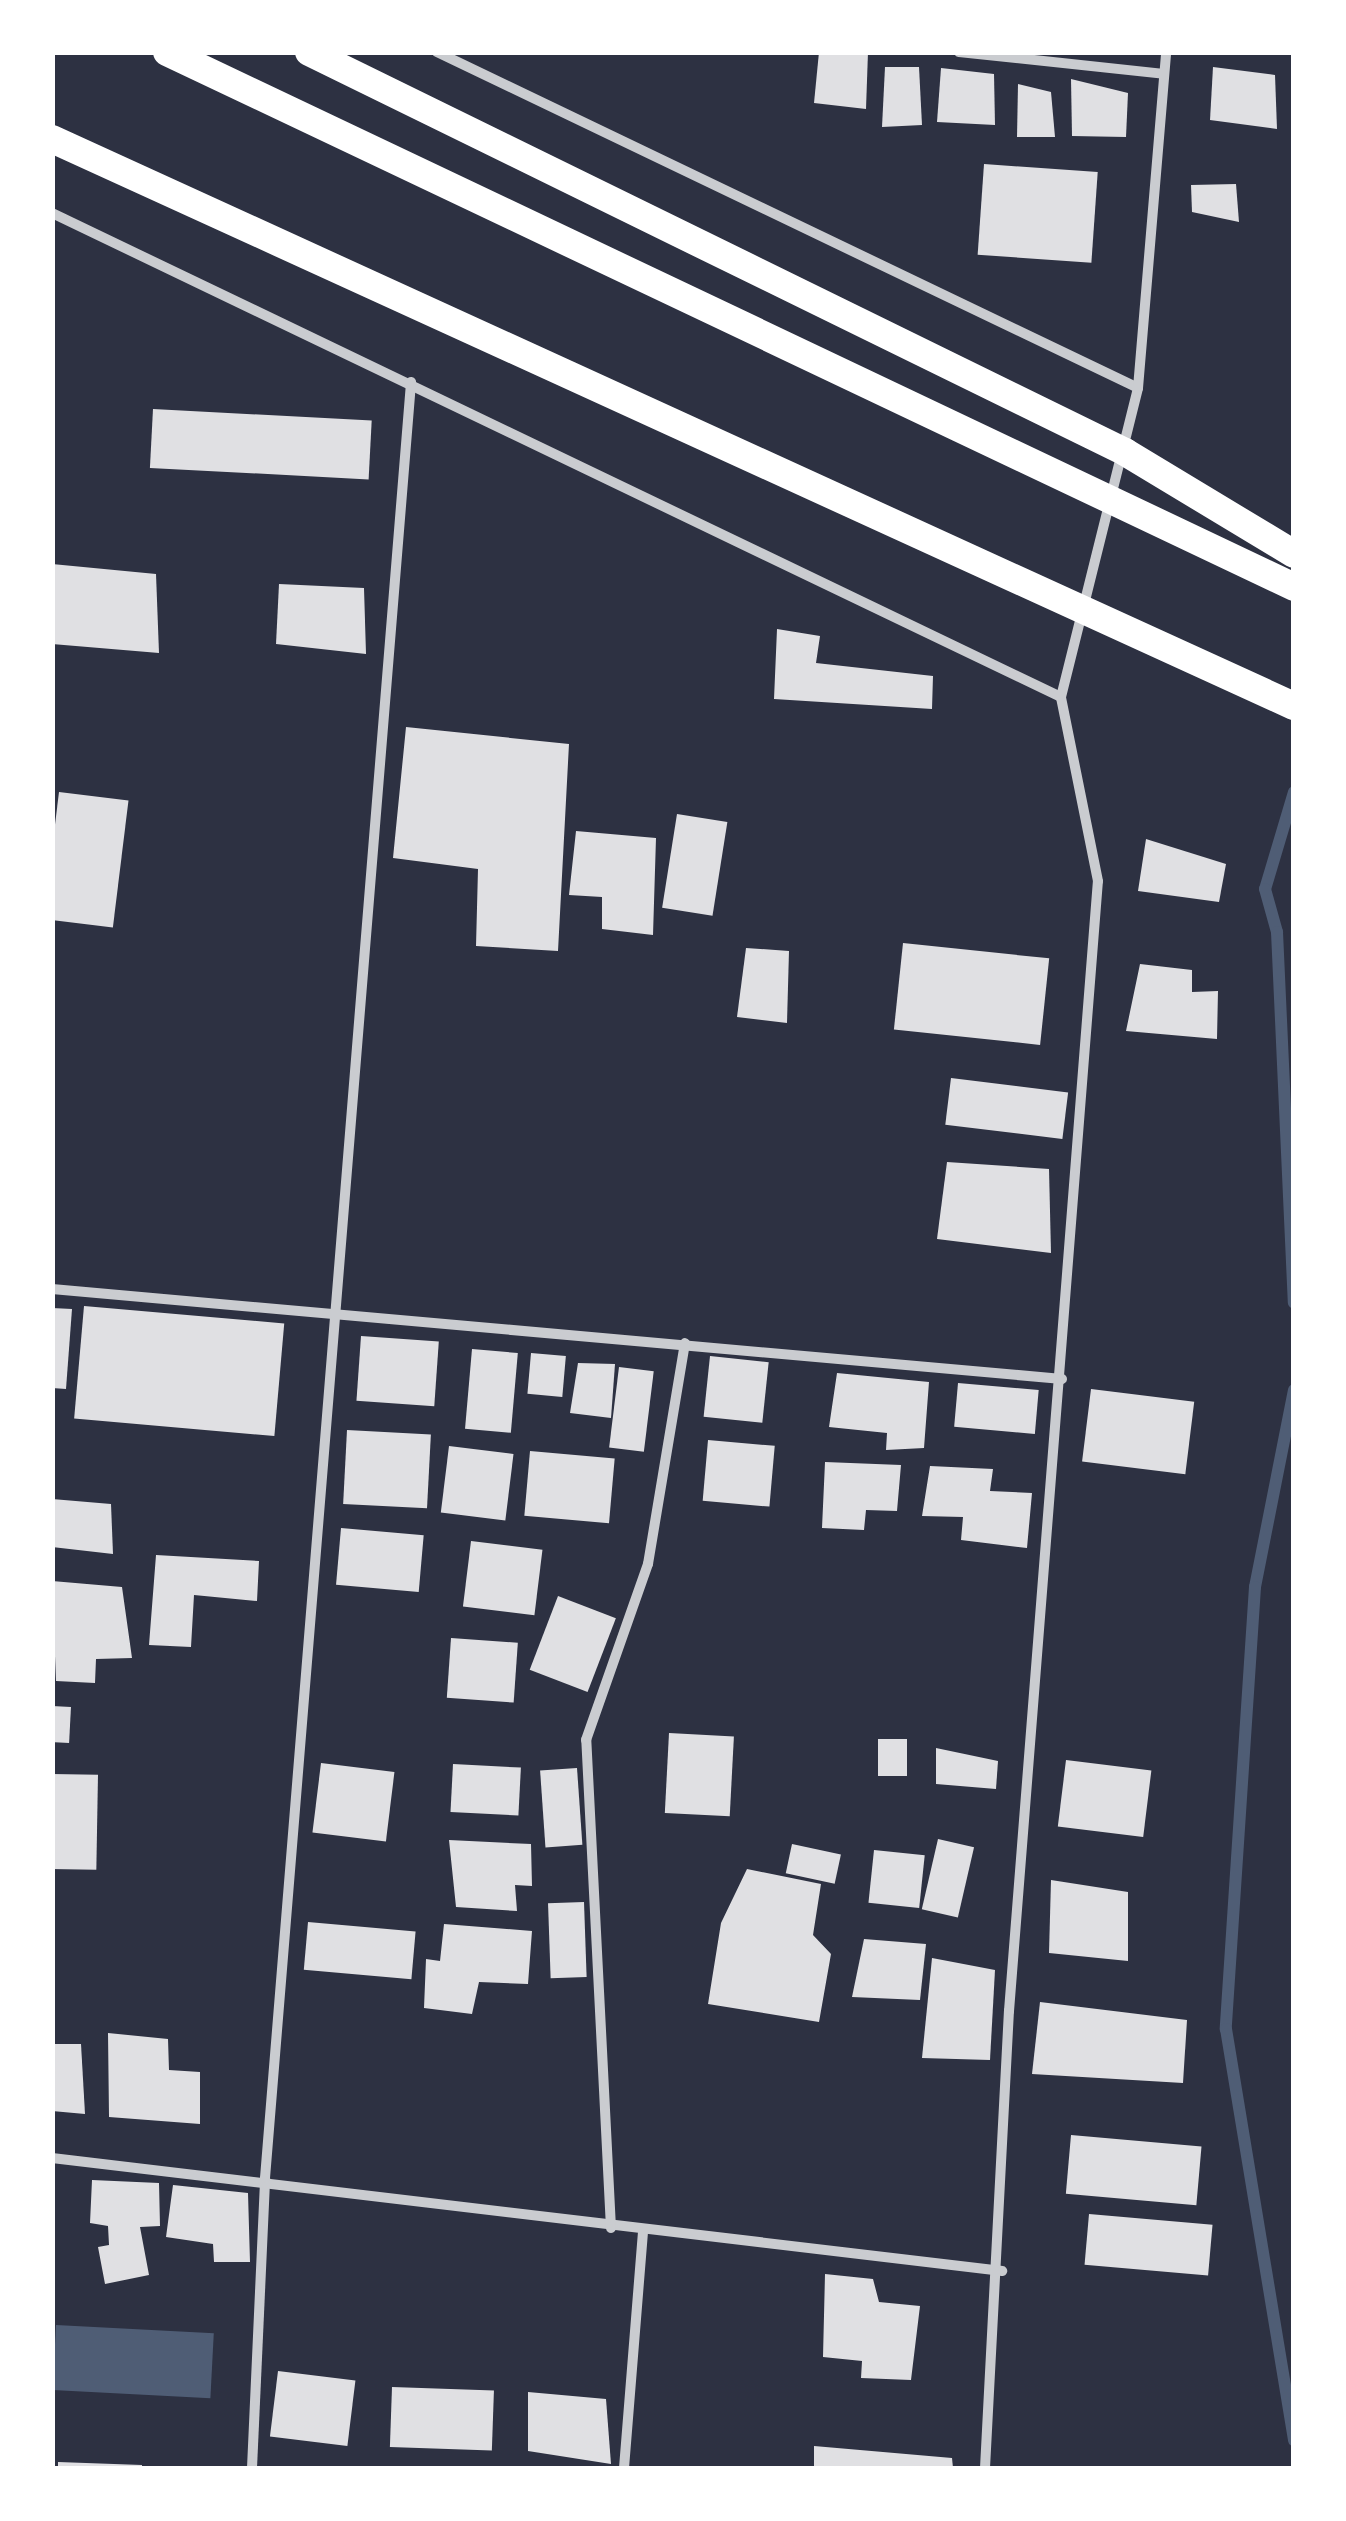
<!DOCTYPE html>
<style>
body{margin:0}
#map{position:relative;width:1346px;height:2521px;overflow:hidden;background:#2d3142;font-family:Bitter,serif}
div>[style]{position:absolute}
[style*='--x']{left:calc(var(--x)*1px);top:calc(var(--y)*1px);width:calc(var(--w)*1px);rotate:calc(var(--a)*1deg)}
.water>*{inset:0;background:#4f5d75;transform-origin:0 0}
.stream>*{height:12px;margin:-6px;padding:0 6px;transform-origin:6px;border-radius:6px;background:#4f5d75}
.building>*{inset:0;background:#e0e0e3;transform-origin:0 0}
.minor>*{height:10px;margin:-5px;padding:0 5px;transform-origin:5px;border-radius:5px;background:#caccd0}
.trunk>*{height:28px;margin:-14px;padding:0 14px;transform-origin:14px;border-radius:14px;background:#fff}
span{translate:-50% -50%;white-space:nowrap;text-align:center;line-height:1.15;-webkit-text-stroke:10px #fff;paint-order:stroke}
.frame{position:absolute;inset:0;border:55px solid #fff;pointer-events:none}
</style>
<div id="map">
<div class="water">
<div style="left:56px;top:2325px;width:158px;height:65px;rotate:3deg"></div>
</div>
<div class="stream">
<div style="--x:1294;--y:792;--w:101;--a:106.6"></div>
<div style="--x:1265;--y:889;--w:45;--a:74.4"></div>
<div style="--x:1277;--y:932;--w:371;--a:87.4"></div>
<div style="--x:1294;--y:1390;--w:201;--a:101.2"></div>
<div style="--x:1255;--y:1587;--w:443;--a:93.8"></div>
<div style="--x:1226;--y:2029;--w:417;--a:80.6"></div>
</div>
<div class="building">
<div style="clip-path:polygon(819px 52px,868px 52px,866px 109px,814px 103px)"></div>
<div style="clip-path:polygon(885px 67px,919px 67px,922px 125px,882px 127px)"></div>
<div style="clip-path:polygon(1213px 67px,1275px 75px,1277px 129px,1210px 120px)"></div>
<div style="clip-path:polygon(941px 68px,994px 74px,995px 125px,937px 122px)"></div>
<div style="clip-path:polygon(1071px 79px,1128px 93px,1126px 137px,1072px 136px)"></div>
<div style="clip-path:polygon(1018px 84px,1051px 92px,1055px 137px,1017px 137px)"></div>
<div style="left:984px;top:164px;width:114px;height:91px;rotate:4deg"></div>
<div style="clip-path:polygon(1236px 184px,1239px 222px,1192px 212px,1191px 185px)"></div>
<div style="left:153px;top:409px;width:219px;height:59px;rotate:3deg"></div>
<div style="clip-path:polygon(52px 564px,156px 574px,159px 653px,52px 644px)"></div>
<div style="clip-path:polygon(279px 584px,364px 588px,366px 654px,276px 644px)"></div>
<div style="clip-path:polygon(777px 629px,820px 636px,816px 663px,933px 676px,932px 709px,774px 699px)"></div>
<div style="clip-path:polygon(406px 727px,569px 744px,558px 951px,476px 946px,478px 869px,393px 858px)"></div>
<div style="left:59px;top:792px;width:70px;height:128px;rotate:7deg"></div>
<div style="left:677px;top:814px;width:51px;height:95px;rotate:9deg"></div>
<div style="clip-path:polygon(576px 831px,656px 838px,653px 935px,602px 929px,602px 897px,569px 895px)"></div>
<div style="clip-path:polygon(1146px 839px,1226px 864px,1219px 902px,1138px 891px)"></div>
<div style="left:903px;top:943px;width:147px;height:87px;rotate:6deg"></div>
<div style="clip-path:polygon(746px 948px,789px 951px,787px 1023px,737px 1017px)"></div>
<div style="clip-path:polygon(1140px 964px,1192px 970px,1192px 992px,1218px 991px,1217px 1039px,1126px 1031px)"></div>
<div style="left:951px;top:1078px;width:118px;height:47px;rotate:7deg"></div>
<div style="clip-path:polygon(947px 1162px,1049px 1169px,1051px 1253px,937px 1239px)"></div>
<div style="left:84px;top:1306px;width:201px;height:113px;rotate:5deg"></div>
<div style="clip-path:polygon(52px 1308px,72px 1309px,66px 1389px,52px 1388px)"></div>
<div style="left:361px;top:1336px;width:78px;height:65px;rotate:4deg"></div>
<div style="left:472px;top:1349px;width:46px;height:80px;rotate:5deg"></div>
<div style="left:531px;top:1353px;width:35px;height:41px;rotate:5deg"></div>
<div style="left:710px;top:1356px;width:59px;height:61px;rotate:6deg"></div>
<div style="clip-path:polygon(578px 1363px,615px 1364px,611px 1418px,570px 1413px)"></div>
<div style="left:619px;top:1367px;width:35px;height:81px;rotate:7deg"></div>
<div style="clip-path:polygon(837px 1373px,929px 1382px,924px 1448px,886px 1450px,887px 1433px,829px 1427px)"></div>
<div style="left:958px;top:1383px;width:81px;height:44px;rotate:5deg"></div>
<div style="left:1091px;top:1389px;width:104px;height:73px;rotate:7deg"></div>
<div style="left:347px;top:1430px;width:84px;height:74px;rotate:3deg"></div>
<div style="left:708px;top:1440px;width:67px;height:61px;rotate:5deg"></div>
<div style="left:449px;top:1446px;width:65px;height:67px;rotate:7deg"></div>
<div style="left:530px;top:1451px;width:85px;height:65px;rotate:5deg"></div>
<div style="clip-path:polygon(825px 1462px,901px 1465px,897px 1511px,866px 1510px,864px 1530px,822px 1528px)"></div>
<div style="clip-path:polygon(930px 1466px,993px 1469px,990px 1491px,1032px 1493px,1027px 1548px,961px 1540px,963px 1517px,922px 1516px)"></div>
<div style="clip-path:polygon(52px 1499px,111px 1504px,113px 1554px,52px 1547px)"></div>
<div style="left:341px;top:1528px;width:83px;height:57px;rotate:5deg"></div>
<div style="left:471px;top:1541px;width:72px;height:66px;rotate:7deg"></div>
<div style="clip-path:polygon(156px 1555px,259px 1561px,257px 1601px,194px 1595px,191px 1647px,149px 1645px)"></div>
<div style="clip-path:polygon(52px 1581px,122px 1587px,132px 1658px,96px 1659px,95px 1683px,56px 1681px)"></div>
<div style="left:558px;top:1596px;width:62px;height:79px;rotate:21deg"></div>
<div style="left:451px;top:1638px;width:67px;height:60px;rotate:4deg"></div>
<div style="left:52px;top:1706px;width:19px;height:36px;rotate:3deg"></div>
<div style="left:669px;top:1733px;width:65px;height:80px;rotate:3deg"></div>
<div style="left:878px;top:1739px;width:29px;height:37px"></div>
<div style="clip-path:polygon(936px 1748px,998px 1761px,996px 1789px,936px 1784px)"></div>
<div style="left:1066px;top:1760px;width:86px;height:67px;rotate:7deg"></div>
<div style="left:321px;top:1763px;width:74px;height:70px;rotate:7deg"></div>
<div style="left:453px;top:1764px;width:68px;height:48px;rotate:3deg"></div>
<div style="left:577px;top:1768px;width:77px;height:37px;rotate:86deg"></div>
<div style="left:52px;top:1774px;width:46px;height:95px;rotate:1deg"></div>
<div style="left:938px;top:1839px;width:37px;height:72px;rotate:13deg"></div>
<div style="clip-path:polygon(449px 1840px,531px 1844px,532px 1886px,515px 1885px,517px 1911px,456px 1907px)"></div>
<div style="left:792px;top:1844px;width:50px;height:30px;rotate:12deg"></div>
<div style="left:874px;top:1850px;width:51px;height:53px;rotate:6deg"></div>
<div style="clip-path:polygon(747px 1869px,821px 1884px,813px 1935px,831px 1954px,819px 2022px,708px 2004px,721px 1923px)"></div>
<div style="clip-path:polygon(1051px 1880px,1128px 1892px,1128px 1961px,1049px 1953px)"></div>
<div style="left:584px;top:1902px;width:75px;height:36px;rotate:88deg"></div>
<div style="left:308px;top:1922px;width:108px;height:48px;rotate:5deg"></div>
<div style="clip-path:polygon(444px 1924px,532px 1931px,528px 1984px,479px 1982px,472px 2014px,424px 2008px,426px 1959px,440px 1961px)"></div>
<div style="clip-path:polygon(864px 1939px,926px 1944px,920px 2000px,852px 1997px)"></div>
<div style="clip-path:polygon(932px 1958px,995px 1970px,990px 2060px,922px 2058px)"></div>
<div style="clip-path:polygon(1040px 2002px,1187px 2020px,1183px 2083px,1032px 2074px)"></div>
<div style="clip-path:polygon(108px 2033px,168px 2039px,169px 2070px,200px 2072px,200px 2124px,109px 2117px)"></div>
<div style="clip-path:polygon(52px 2044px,81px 2044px,85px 2114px,52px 2111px)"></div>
<div style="left:1071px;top:2135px;width:131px;height:59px;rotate:5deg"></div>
<div style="clip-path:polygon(92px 2180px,159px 2183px,160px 2226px,140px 2227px,149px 2275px,105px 2284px,98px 2247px,109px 2245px,108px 2226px,90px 2223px)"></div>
<div style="clip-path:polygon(173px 2185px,248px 2193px,250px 2262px,214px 2262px,213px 2244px,166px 2237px)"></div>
<div style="left:1089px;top:2214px;width:124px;height:51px;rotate:5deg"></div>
<div style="clip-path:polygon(825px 2274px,873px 2279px,879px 2302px,920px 2306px,911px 2380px,861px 2378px,862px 2361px,823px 2357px)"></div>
<div style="left:278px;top:2371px;width:78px;height:66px;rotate:7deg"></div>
<div style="left:392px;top:2387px;width:102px;height:60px;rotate:2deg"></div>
<div style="clip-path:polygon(528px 2392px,606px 2399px,611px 2464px,528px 2451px)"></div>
<div style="clip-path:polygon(814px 2446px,952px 2458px,953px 2468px,814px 2468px)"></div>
<div style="clip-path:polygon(58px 2462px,142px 2465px,142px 2468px,58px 2468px)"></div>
</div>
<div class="minor">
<div style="--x:437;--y:52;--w:777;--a:25.61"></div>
<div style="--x:959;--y:52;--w:206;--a:6.1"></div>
<div style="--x:52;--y:213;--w:1119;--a:25.63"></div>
<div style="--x:52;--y:1289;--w:1014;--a:5.09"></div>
<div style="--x:52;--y:2158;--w:957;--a:6.78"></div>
<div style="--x:611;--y:2228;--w:489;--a:-92.9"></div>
<div style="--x:586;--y:1740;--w:187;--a:-70.6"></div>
<div style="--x:648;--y:1564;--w:224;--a:-80.5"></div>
<div style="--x:252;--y:2468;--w:290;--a:-87.4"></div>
<div style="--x:265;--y:2178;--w:1802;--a:-85.35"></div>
<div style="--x:624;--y:2468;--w:236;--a:-85.4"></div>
<div style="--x:985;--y:2468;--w:458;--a:-87"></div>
<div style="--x:1009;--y:2011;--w:1133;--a:-85.5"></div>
<div style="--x:1098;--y:881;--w:188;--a:-101.4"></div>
<div style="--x:1061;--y:697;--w:318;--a:-76"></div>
<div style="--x:1138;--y:388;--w:337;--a:-85.2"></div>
</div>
<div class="trunk">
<div style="--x:167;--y:52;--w:1248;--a:25.39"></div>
<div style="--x:309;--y:52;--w:909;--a:26.11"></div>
<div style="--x:1125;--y:452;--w:197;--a:31.1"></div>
<div style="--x:52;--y:139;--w:1365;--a:24.54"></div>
</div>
<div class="frame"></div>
</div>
